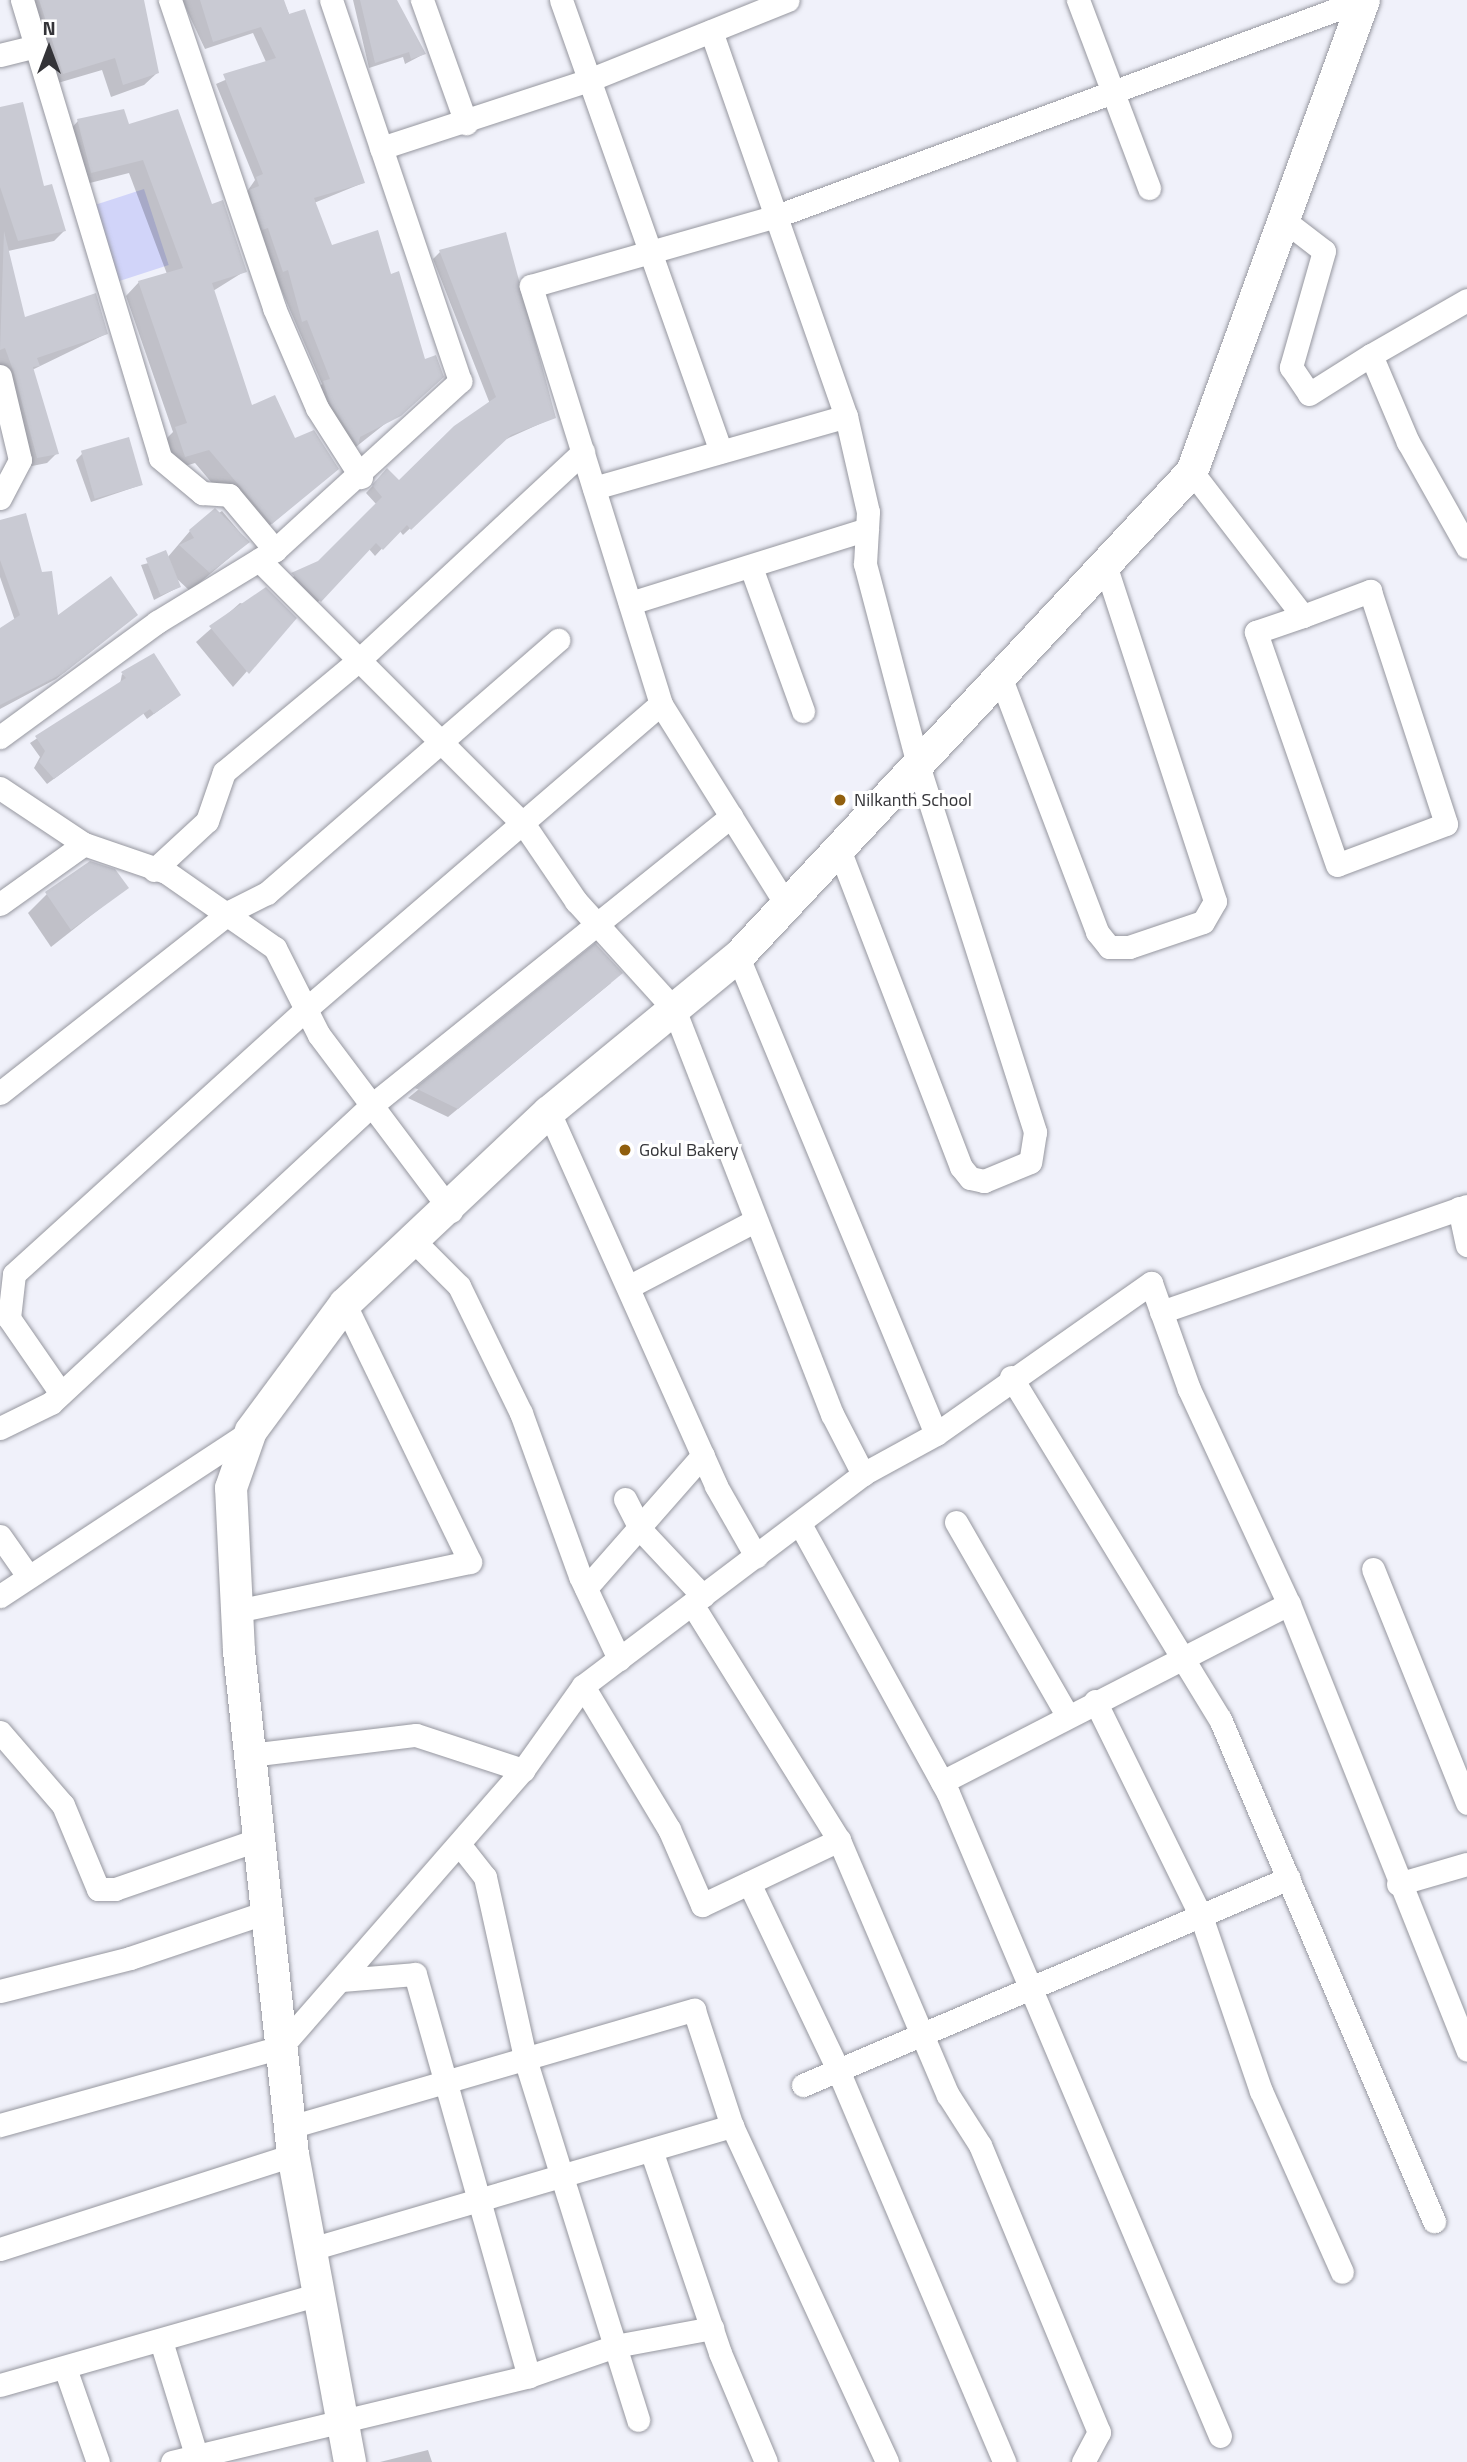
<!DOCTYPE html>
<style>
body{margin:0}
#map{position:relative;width:1467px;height:2462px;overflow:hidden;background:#f0f1fa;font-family:"Titillium Web",sans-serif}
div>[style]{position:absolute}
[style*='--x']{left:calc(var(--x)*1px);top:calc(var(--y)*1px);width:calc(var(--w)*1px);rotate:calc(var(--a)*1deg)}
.green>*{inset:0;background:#d1d4f9;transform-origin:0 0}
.shadow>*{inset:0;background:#0003}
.building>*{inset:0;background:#c9cad3;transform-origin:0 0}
.roads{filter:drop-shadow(0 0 2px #96979f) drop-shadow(0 0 2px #96979f)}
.minor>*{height:23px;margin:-11.5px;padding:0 11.5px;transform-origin:11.5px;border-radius:11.5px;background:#fff}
.secondary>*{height:32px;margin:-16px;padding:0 16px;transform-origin:16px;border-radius:16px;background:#fff}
.dots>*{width:19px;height:19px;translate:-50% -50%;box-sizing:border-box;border:4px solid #fff;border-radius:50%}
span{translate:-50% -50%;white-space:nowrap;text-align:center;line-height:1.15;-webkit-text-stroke:6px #fff;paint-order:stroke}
.poi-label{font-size:18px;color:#343438}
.left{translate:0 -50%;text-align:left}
.north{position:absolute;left:14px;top:14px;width:70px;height:70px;-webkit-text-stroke:5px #fff;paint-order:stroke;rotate:0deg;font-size:19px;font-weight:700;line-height:28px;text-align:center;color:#343438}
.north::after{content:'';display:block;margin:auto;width:24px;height:32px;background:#343438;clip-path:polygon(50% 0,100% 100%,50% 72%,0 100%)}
</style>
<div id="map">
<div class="green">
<div style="left:144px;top:189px;width:80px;height:59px;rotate:72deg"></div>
</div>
<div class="shadow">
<div style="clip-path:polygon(27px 0,142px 0,157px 73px,144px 85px,111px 97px,102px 70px,51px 85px)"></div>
<div style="clip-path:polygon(182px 0,283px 0,363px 183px,314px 203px,331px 248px,390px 276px,434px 385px,352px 450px,316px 391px,322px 384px,242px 199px,255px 180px,216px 84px,266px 62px,253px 33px,205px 49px)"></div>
<div style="clip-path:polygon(353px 0,395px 0,424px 54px,405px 64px,403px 57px,369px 68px)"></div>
<div style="clip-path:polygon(0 109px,64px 231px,54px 241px,8px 251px,23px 319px,106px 334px,32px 370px,57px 453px,47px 463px,27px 467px,0 376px)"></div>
<div style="clip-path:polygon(78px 121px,127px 126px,211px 206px,245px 271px,213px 291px,251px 407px,337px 469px,257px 536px,195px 463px,172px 470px,163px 442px,173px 432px,126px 296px,139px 282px,167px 274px,129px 173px,78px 186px,65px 135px)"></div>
<div style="clip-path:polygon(440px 252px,555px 417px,502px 441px,403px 535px,399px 530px,375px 556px,369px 549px,313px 607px,286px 581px,319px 562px,377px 505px,366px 493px,381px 477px,399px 482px,490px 404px,433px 259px)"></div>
<div style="clip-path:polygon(82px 454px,141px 485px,91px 502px,76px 460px)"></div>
<div style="clip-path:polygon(222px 511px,248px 542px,190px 591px,175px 577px,179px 587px,154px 600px,141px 565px,167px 558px,190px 531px)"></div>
<div style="clip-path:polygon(0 522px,41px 574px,57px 618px,130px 620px,56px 679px,0 709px,0 630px,15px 621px,0 577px)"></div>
<div style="clip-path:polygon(240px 603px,294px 618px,233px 687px,196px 642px)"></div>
<div style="clip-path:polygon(122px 674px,173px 700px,147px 719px,143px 713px,47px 784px,34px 768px,40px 757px,30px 743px,120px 684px)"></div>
<div style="clip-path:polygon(126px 888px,51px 947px,28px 913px,47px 894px)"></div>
<div style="clip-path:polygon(595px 946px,611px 983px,448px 1117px,408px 1098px)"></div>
<div style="clip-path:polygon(428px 2450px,432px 2462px,380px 2462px)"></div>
</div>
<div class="building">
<div style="clip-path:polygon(39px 0,144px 0,159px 73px,123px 85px,115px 58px,63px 74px)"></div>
<div style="clip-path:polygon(200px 0,284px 0,289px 14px,305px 9px,365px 183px,314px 198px,332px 245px,378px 230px,391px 274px,399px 271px,425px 359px,436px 355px,444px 377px,401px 416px,360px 437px,358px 446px,330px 403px,323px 381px,330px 379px,307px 320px,302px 322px,288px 270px,283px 272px,268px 228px,262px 230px,249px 190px,259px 186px,256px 177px,263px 174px,223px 74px,276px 58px,261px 27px,213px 42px)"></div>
<div style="clip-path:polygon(360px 0,397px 0,426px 54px,411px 59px,409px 52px,375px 63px)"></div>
<div style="clip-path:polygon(23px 102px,44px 186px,52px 184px,66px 231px,18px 241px,0 187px,0 107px)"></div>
<div style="clip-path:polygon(124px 109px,129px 124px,178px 109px,212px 204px,223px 200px,247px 272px,212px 283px,252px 405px,275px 395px,295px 438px,314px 430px,339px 469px,272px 524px,209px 450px,185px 457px,175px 427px,187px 423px,138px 281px,183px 268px,143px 160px,91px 173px,77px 119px)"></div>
<div style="clip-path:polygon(4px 231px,25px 317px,96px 293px,108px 334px,37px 358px,40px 366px,33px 367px,59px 454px,37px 458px,14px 373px,5px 348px,0 350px)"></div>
<div style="clip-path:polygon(506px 232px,556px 418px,511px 435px,411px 530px,407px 525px,383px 550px,376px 543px,321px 602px,291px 573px,318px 561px,382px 497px,372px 485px,387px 468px,399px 480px,454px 426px,496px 397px,439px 250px)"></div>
<div style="left:129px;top:437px;width:50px;height:50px;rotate:74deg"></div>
<div style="clip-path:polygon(215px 508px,250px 542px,210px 573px,179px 545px,194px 538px,189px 530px)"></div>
<div style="clip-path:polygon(26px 513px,42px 572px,52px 571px,58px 615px,111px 576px,138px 615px,64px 673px,0 705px,0 628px,20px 615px,0 560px,0 520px)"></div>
<div style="left:166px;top:550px;width:40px;height:22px;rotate:68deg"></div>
<div style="clip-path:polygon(266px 587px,297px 618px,249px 674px,209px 626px)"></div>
<div style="clip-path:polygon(154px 653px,181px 695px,154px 714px,150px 709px,54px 779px,39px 762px,45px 751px,35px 736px,126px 678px,121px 672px)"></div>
<div style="clip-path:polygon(90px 861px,115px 869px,129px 888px,71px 930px,45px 892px)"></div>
<div style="clip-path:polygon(595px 943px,623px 973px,458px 1109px,415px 1088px)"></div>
</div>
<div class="roads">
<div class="minor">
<div style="--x:22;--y:0;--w:478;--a:73.2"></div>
<div style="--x:160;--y:458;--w:55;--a:39.8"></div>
<div style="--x:202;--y:493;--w:27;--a:4"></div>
<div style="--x:229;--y:495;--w:72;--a:50.1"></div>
<div style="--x:170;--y:0;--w:325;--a:71.3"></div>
<div style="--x:274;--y:308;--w:109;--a:66.7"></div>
<div style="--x:317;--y:408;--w:82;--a:57.5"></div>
<div style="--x:422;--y:0;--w:131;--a:70.3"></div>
<div style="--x:561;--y:0;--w:479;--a:70.5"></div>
<div style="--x:1078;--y:0;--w:201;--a:69.3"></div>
<div style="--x:711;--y:31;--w:408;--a:70.7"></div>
<div style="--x:846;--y:416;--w:98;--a:77.1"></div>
<div style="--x:868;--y:512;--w:52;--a:93.3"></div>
<div style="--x:865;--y:564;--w:211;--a:75.2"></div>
<div style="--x:919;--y:768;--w:382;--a:72.3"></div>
<div style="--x:1035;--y:1132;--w:30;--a:99"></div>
<div style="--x:1030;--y:1162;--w:50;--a:157.6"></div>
<div style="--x:984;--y:1181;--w:14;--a:-168"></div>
<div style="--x:970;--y:1178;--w:14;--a:-129"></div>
<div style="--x:961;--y:1167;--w:341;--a:-111"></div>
<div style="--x:0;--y:55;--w:37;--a:-14"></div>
<div style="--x:381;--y:148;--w:219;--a:-18.1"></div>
<div style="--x:589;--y:80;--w:214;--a:-21.9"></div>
<div style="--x:1285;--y:221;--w:49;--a:37.6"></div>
<div style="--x:1324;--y:251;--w:121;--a:105.9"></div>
<div style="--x:1291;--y:367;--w:32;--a:56"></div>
<div style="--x:1309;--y:394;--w:73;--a:-32.2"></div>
<div style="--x:1467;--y:300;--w:111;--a:150.2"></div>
<div style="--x:1371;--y:355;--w:95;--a:67"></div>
<div style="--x:1408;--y:442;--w:120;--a:60.7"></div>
<div style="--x:0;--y:376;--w:86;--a:76.6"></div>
<div style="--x:20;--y:460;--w:43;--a:117.8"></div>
<div style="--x:1192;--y:472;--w:182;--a:52.4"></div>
<div style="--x:1303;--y:616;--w:72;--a:-20.5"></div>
<div style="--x:1370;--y:591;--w:245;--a:71.9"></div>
<div style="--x:1446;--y:824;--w:116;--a:159.4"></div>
<div style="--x:1337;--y:865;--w:247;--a:-109.2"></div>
<div style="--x:1256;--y:632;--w:50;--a:-18.8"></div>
<div style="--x:594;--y:488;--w:262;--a:-15.9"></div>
<div style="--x:259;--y:560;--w:376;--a:45"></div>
<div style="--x:525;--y:826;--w:91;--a:55.8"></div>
<div style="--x:576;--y:901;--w:146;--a:47.8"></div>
<div style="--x:674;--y:1009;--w:435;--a:68.7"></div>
<div style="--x:832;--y:1414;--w:68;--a:62.7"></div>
<div style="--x:752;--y:570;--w:150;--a:70.1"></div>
<div style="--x:630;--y:603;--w:248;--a:-17.3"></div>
<div style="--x:1000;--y:676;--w:274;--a:69.2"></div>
<div style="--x:1097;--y:932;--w:19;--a:51"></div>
<div style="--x:1109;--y:947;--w:20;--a:0"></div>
<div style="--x:1129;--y:947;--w:78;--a:-18.7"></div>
<div style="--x:1203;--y:922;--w:24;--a:-60"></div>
<div style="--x:1215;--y:901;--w:354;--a:-108.1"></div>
<div style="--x:0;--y:737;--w:195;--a:-36.2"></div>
<div style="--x:157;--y:622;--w:138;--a:-31.4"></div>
<div style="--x:275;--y:550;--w:251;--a:-42.4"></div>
<div style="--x:460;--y:381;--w:402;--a:-108.7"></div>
<div style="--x:0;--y:788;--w:101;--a:33.7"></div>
<div style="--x:84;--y:844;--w:87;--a:18.9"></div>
<div style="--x:166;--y:872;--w:133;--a:34.9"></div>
<div style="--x:275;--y:948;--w:97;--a:63.2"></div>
<div style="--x:319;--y:1035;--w:220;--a:53.1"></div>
<div style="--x:154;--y:870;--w:72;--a:-42.8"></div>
<div style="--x:207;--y:821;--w:52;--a:-70.9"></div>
<div style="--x:224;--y:772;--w:175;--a:-39.7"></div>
<div style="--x:359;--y:660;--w:306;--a:-42.9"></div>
<div style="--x:0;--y:904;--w:103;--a:-35.5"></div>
<div style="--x:787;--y:906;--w:238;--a:-122"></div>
<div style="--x:661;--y:704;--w:438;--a:-107.3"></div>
<div style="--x:531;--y:286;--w:253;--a:-15.9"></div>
<div style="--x:774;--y:217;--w:627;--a:-20.26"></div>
<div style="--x:738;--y:957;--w:516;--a:67.46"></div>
<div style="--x:0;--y:1093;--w:294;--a:-38.2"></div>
<div style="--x:231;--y:911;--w:40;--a:-26.6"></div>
<div style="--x:267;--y:893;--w:386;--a:-41"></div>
<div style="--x:549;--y:1112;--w:410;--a:65.9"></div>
<div style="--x:716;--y:1486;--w:81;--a:60.3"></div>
<div style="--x:1459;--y:1208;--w:38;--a:78"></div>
<div style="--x:416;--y:1243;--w:61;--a:45"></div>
<div style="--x:459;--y:1286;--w:141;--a:64"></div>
<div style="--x:521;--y:1413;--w:173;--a:70.1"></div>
<div style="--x:580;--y:1576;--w:92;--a:64.8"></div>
<div style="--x:630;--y:1286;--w:142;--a:-27.6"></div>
<div style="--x:1161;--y:1312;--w:324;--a:-19.1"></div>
<div style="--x:1011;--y:1377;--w:401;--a:58.6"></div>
<div style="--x:1220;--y:1719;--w:546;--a:66.91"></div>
<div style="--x:60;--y:1392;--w:90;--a:-124.6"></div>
<div style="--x:9;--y:1318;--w:44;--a:-83.5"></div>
<div style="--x:14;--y:1274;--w:394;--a:-42.2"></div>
<div style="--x:306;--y:1009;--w:468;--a:-40.7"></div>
<div style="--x:0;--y:1428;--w:57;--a:-26.1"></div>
<div style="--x:51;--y:1403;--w:438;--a:-42.9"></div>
<div style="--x:372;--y:1105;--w:461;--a:-38.8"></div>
<div style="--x:625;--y:1499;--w:34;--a:63"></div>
<div style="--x:640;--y:1529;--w:92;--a:46.8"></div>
<div style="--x:956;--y:1522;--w:223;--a:60.1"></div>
<div style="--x:800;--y:1524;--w:307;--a:61.2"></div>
<div style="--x:948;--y:1793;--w:698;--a:67.07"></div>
<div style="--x:0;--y:1536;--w:49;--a:55"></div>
<div style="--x:1373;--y:1569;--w:252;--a:68.1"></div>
<div style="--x:586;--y:1588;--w:177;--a:-48.7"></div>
<div style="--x:0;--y:1596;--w:300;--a:-33.3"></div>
<div style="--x:692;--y:1604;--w:278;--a:58.1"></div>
<div style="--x:839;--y:1840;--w:277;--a:66.9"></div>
<div style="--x:948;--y:2095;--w:59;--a:57.4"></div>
<div style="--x:980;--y:2145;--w:311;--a:67.5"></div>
<div style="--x:1099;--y:2432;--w:34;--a:118"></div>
<div style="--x:237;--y:1611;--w:238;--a:-11.9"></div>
<div style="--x:470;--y:1562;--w:287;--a:-115.9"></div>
<div style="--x:583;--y:1686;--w:167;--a:59"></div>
<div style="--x:669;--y:1829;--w:83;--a:66.5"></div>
<div style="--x:702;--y:1905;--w:152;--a:-25.4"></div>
<div style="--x:1095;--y:1701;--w:240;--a:63.8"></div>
<div style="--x:1201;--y:1916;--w:185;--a:71.1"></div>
<div style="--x:1261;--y:2091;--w:198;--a:65.9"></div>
<div style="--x:0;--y:1732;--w:96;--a:49.2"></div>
<div style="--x:63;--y:1805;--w:91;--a:67.4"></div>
<div style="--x:98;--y:1889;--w:17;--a:0"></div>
<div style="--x:115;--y:1889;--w:152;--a:-19.1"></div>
<div style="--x:250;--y:1755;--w:167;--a:-6.9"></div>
<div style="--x:416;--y:1735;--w:113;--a:18.1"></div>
<div style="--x:942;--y:1782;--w:390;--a:-27.2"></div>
<div style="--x:459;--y:1844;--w:42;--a:51.8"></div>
<div style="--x:485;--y:1877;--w:189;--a:77.5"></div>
<div style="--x:526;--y:2062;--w:375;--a:72.6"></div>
<div style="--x:749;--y:1883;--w:207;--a:64.5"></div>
<div style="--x:838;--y:2070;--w:426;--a:67"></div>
<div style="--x:1398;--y:1884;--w:72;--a:-16.2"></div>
<div style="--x:341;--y:1980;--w:74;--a:-4.6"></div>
<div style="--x:415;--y:1974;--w:418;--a:74.2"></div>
<div style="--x:0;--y:1991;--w:134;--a:-14.2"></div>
<div style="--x:130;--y:1958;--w:145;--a:-18.6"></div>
<div style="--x:803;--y:2085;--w:528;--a:-23.07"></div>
<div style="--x:0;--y:2125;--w:292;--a:-15.5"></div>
<div style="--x:281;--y:2047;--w:368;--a:-48.9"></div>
<div style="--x:523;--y:1770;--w:103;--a:-54.5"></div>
<div style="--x:583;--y:1686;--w:351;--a:-37.1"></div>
<div style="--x:863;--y:1474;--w:83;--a:-28.7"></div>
<div style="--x:936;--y:1434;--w:263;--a:-35.1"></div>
<div style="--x:1151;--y:1283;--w:113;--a:70.3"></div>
<div style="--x:1189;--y:1389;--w:237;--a:65.1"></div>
<div style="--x:1289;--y:1604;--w:480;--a:68.2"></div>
<div style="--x:290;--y:2127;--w:421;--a:-16.2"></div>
<div style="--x:694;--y:2010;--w:122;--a:71.9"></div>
<div style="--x:732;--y:2126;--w:370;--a:65.2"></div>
<div style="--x:651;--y:2150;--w:214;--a:71.2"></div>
<div style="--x:720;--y:2353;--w:118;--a:67.1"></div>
<div style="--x:0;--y:2249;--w:308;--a:-17.8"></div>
<div style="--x:311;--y:2249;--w:439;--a:-16.3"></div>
<div style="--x:161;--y:2341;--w:119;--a:72.9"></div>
<div style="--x:65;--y:2368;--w:100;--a:70.7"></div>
<div style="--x:0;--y:2385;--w:333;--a:-15.9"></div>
<div style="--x:172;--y:2462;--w:367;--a:-13.5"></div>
<div style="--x:529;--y:2376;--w:91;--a:-19.2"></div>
<div style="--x:615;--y:2346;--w:99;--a:-10.5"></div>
</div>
<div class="secondary">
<div style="--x:350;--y:2462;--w:312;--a:-100.5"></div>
<div style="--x:293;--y:2155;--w:507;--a:-96.12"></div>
<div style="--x:239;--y:1651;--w:163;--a:-92.8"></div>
<div style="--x:231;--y:1488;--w:60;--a:-70.7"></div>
<div style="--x:251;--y:1431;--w:158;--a:-53.5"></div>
<div style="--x:345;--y:1304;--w:280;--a:-43.3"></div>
<div style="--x:549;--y:1112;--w:244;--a:-39.4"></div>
<div style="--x:738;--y:957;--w:664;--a:-46.89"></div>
<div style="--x:1192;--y:472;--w:502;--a:-69.98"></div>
</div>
</div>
<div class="dots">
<div style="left:840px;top:800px;background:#915f0e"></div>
<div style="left:625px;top:1150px;background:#915f0e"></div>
</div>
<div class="poi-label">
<span class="left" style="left:854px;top:800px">Nilkanth School</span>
<span class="left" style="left:639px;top:1150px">Gokul Bakery</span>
</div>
<div class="north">N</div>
</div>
